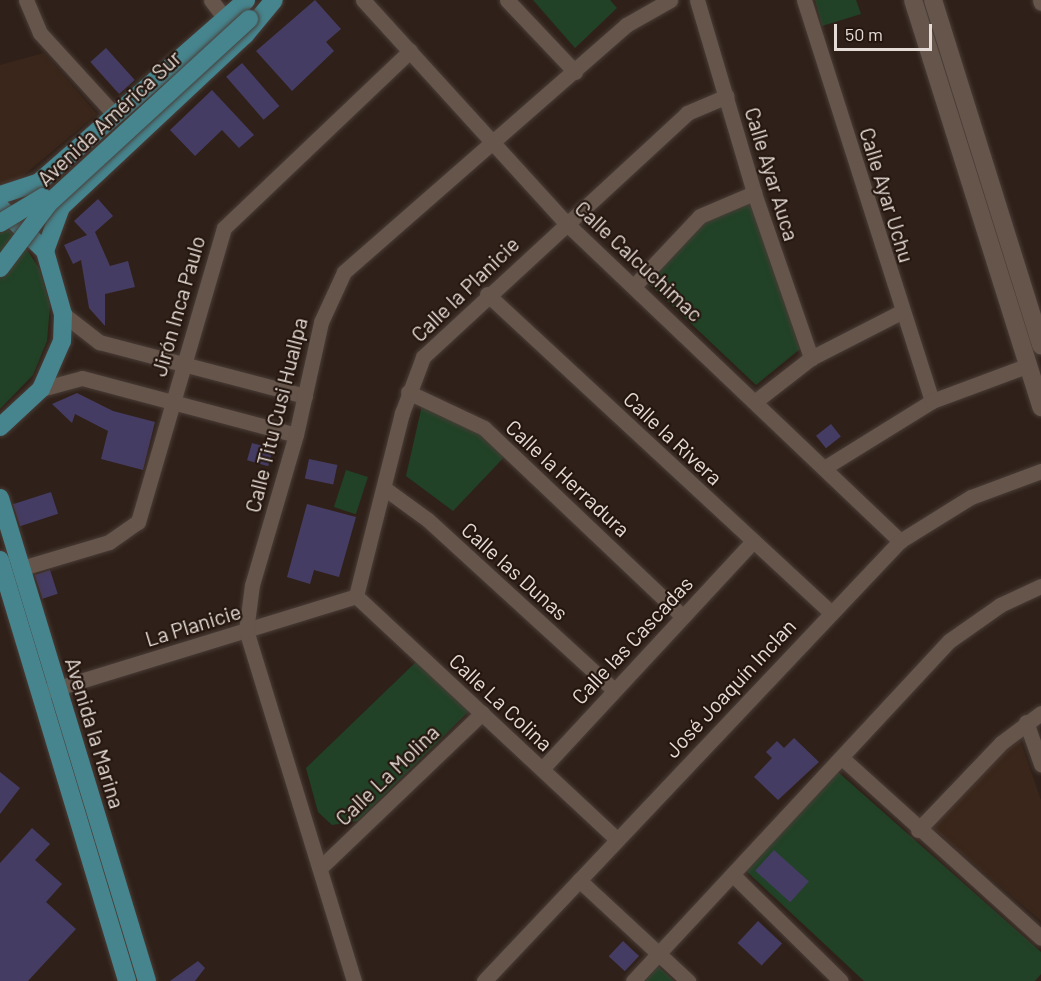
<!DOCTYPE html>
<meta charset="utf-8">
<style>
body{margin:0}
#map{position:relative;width:1041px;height:981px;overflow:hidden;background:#2f2119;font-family:Barlow,sans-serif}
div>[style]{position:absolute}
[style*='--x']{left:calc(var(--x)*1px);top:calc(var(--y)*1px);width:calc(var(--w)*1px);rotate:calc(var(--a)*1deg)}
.built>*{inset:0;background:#3a261a}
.green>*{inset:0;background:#214226;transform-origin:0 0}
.building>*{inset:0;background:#453c63;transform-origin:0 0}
.roads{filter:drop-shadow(0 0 2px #493c37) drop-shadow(0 0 2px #493c37)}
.street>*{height:15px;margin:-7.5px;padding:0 7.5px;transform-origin:7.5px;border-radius:7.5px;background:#65554b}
.secondary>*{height:18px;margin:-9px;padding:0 9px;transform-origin:9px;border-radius:9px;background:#65554b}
.primary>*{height:18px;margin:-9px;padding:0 9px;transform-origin:9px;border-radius:9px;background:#46858e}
.bridges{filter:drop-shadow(0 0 2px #493c37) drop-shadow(0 0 2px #493c37)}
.primary-bridge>*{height:18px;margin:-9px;padding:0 9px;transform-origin:9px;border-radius:9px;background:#46858e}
span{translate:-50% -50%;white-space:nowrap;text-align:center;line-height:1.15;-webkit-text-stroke:4.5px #25170f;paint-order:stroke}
.street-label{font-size:21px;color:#e6dcd7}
.scale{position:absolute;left:834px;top:24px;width:98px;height:27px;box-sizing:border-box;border:3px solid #e6dcd7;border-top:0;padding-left:8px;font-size:18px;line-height:21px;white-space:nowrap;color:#e6dcd7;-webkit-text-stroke:4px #25170f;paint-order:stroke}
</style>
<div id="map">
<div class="built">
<div style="clip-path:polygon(44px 53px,97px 114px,7px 189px,0 187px,0 65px)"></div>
<div style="clip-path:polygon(1019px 737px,1041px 800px,1041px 921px,930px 826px)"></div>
</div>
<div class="green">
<div style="clip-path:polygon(533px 0,610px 0,617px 8px,575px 48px)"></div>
<div style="clip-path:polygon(815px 0,856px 0,861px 14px,822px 26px)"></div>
<div style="clip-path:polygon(751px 202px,800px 349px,756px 385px,646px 281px,692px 228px,721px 208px)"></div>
<div style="clip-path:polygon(0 223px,20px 239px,40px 270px,50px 305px,47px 341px,33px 375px,0 409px)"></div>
<div style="clip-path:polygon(423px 401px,510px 451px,453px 511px,406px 476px)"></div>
<div style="left:346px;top:470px;width:23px;height:39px;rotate:18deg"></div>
<div style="clip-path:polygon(418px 660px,471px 709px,358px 821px,332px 825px,318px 812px,306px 768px)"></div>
<div style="clip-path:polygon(838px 772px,1041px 952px,1041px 974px,1035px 981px,864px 981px,743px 868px)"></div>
<div style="clip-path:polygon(658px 966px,674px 981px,645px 981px)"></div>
</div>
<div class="building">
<div style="clip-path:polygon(315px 0,341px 29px,326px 42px,334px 51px,292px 91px,256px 51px)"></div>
<div style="left:106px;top:48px;width:43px;height:21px;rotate:48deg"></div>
<div style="left:242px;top:63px;width:57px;height:21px;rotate:49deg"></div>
<div style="clip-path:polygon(212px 90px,254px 135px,239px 148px,222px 130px,195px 156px,170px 130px)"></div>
<div style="clip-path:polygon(98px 199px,113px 216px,95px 232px,110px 266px,128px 261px,135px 287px,105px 294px,105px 326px,89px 308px,81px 260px,73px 264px,64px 245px,87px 235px,74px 221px)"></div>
<div style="clip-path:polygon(77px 393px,113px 411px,155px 422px,143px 470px,101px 459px,108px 431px,75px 414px,72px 423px,52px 404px)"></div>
<div style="left:831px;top:424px;width:16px;height:19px;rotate:52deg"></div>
<div style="left:252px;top:443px;width:22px;height:18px;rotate:16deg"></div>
<div style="left:309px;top:459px;width:29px;height:20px;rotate:12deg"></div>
<div style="left:51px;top:492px;width:23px;height:40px;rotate:72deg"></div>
<div style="clip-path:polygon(307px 504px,356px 517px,339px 577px,314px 570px,310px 584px,287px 577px)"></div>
<div style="left:50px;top:570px;width:25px;height:16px;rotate:72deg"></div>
<div style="clip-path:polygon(794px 738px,819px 762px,778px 800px,754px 777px,772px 758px,766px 752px,777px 741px,784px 748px)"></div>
<div style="clip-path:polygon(0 772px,20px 788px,0 814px)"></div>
<div style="clip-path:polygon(32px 828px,50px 844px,35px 860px,62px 884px,46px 902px,76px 929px,28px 981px,0 981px,0 863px)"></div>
<div style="left:774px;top:850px;width:47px;height:28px;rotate:42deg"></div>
<div style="left:758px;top:921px;width:33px;height:30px;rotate:43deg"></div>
<div style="left:623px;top:941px;width:22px;height:21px;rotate:43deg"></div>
<div style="clip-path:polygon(198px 961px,205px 968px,195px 981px,170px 981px)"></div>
</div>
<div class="roads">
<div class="street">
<div style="--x:26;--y:0;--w:36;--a:67"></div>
<div style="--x:40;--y:33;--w:111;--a:47.6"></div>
<div style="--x:211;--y:0;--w:20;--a:53"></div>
<div style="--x:363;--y:0;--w:300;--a:47.7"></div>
<div style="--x:565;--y:222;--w:463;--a:43.6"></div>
<div style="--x:507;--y:0;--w:99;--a:46.6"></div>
<div style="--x:697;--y:0;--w:201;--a:73.5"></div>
<div style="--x:754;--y:193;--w:175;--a:70.9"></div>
<div style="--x:804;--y:0;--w:421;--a:72.3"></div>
<div style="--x:1040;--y:0;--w:3;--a:72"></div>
<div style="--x:634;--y:286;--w:96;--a:-46.7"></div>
<div style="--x:700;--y:216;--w:59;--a:-23.1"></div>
<div style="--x:487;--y:294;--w:469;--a:42.8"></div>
<div style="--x:63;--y:314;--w:46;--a:37.9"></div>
<div style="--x:99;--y:342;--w:213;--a:14.7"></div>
<div style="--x:41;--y:389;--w:42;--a:-15"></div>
<div style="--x:82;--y:378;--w:221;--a:14.9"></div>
<div style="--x:408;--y:392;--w:84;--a:25.3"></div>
<div style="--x:484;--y:428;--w:274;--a:43.5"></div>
<div style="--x:757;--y:400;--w:68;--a:-37.9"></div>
<div style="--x:811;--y:358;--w:101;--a:-27.1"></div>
<div style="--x:824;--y:468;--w:127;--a:-31.8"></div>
<div style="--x:932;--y:401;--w:103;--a:-20.4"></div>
<div style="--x:384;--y:488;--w:54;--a:36"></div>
<div style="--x:428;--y:520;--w:252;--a:42.4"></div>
<div style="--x:22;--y:568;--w:91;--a:-16.6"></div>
<div style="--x:109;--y:542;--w:35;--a:-35"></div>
<div style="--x:138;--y:522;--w:306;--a:-73.7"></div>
<div style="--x:224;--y:228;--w:257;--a:-43.6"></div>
<div style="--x:356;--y:596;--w:189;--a:-75.9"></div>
<div style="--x:402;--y:413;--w:60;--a:-69.4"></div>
<div style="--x:423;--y:357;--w:359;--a:-42.7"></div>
<div style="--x:687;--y:113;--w:43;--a:-23"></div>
<div style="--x:356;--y:596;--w:357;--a:43"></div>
<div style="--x:48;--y:691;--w:322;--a:-17.1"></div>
<div style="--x:1026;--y:722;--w:45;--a:70.3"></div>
<div style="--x:842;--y:758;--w:268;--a:42.1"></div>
<div style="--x:542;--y:769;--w:311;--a:-47.2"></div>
<div style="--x:918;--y:830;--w:120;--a:-46.3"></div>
<div style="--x:1001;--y:743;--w:50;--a:-36.9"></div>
<div style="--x:321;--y:867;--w:223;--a:-43.7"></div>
<div style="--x:733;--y:875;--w:151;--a:44.5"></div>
<div style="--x:579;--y:880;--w:149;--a:42.8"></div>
<div style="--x:354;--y:981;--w:366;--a:-107.1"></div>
<div style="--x:246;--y:631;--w:46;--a:-82.6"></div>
<div style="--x:252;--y:585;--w:156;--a:-73.7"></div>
<div style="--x:296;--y:435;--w:116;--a:-77.5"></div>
<div style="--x:321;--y:322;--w:55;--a:-65.3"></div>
<div style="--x:344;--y:272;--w:375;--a:-41.2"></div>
<div style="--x:626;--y:25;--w:51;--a:-29.6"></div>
<div style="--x:484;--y:981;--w:606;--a:-46.61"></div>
<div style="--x:900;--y:541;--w:84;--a:-31.8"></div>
<div style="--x:971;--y:497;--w:75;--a:-20.4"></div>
<div style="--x:633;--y:981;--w:464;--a:-47.1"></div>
<div style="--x:949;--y:641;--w:62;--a:-35.2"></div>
<div style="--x:1000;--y:605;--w:45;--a:-24.9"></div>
</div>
<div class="secondary">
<div style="--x:913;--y:0;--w:427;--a:72.5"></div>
<div style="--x:933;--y:0;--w:362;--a:72.6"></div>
</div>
<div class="primary">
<div style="--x:0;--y:195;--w:40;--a:-18"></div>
<div style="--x:38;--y:183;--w:277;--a:-41.3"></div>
<div style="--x:0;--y:207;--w:63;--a:44.4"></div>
<div style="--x:45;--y:251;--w:66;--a:74.1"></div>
<div style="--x:63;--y:314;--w:27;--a:92"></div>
<div style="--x:62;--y:341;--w:52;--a:113.6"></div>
<div style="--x:41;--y:389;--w:56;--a:137.2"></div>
<div style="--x:45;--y:251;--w:47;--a:-70"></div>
<div style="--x:61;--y:207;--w:252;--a:-43.1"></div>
<div style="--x:245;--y:35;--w:45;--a:-50.4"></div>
<div style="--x:0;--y:498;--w:505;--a:73.07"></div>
<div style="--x:0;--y:560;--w:440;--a:73.2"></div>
</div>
</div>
<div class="bridges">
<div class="primary-bridge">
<div style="--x:0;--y:223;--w:50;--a:-31.2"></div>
<div style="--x:0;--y:268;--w:81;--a:-53"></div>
<div style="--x:49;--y:203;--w:272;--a:-42.6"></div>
</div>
</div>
<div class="street-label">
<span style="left:109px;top:118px;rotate:-43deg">Avenida América Sur</span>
<span style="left:772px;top:174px;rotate:73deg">Calle Ayar Auca</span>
<span style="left:887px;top:195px;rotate:73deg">Calle Ayar Uchu</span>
<span style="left:639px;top:261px;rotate:43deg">Calle Calcuchimac</span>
<span style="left:465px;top:289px;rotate:-44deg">Calle la Planicie</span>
<span style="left:178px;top:306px;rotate:-74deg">Jirón Inca Paulo</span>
<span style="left:276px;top:415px;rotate:-76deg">Calle Titu Cusi Huallpa</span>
<span style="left:673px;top:438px;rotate:43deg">Calle la Rivera</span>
<span style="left:568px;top:478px;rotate:43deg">Calle la Herradura</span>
<span style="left:515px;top:571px;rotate:42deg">Calle las Dunas</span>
<span style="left:193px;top:625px;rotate:-17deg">La Planicie</span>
<span style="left:632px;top:640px;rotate:-47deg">Calle las Cascadas</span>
<span style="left:730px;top:688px;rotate:-47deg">José Joaquín Inclan</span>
<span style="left:501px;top:702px;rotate:43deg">Calle La Colina</span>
<span style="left:95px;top:733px;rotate:73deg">Avenida la Marina</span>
<span style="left:387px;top:775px;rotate:-44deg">Calle La Molina</span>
</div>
<div class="scale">50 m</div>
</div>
